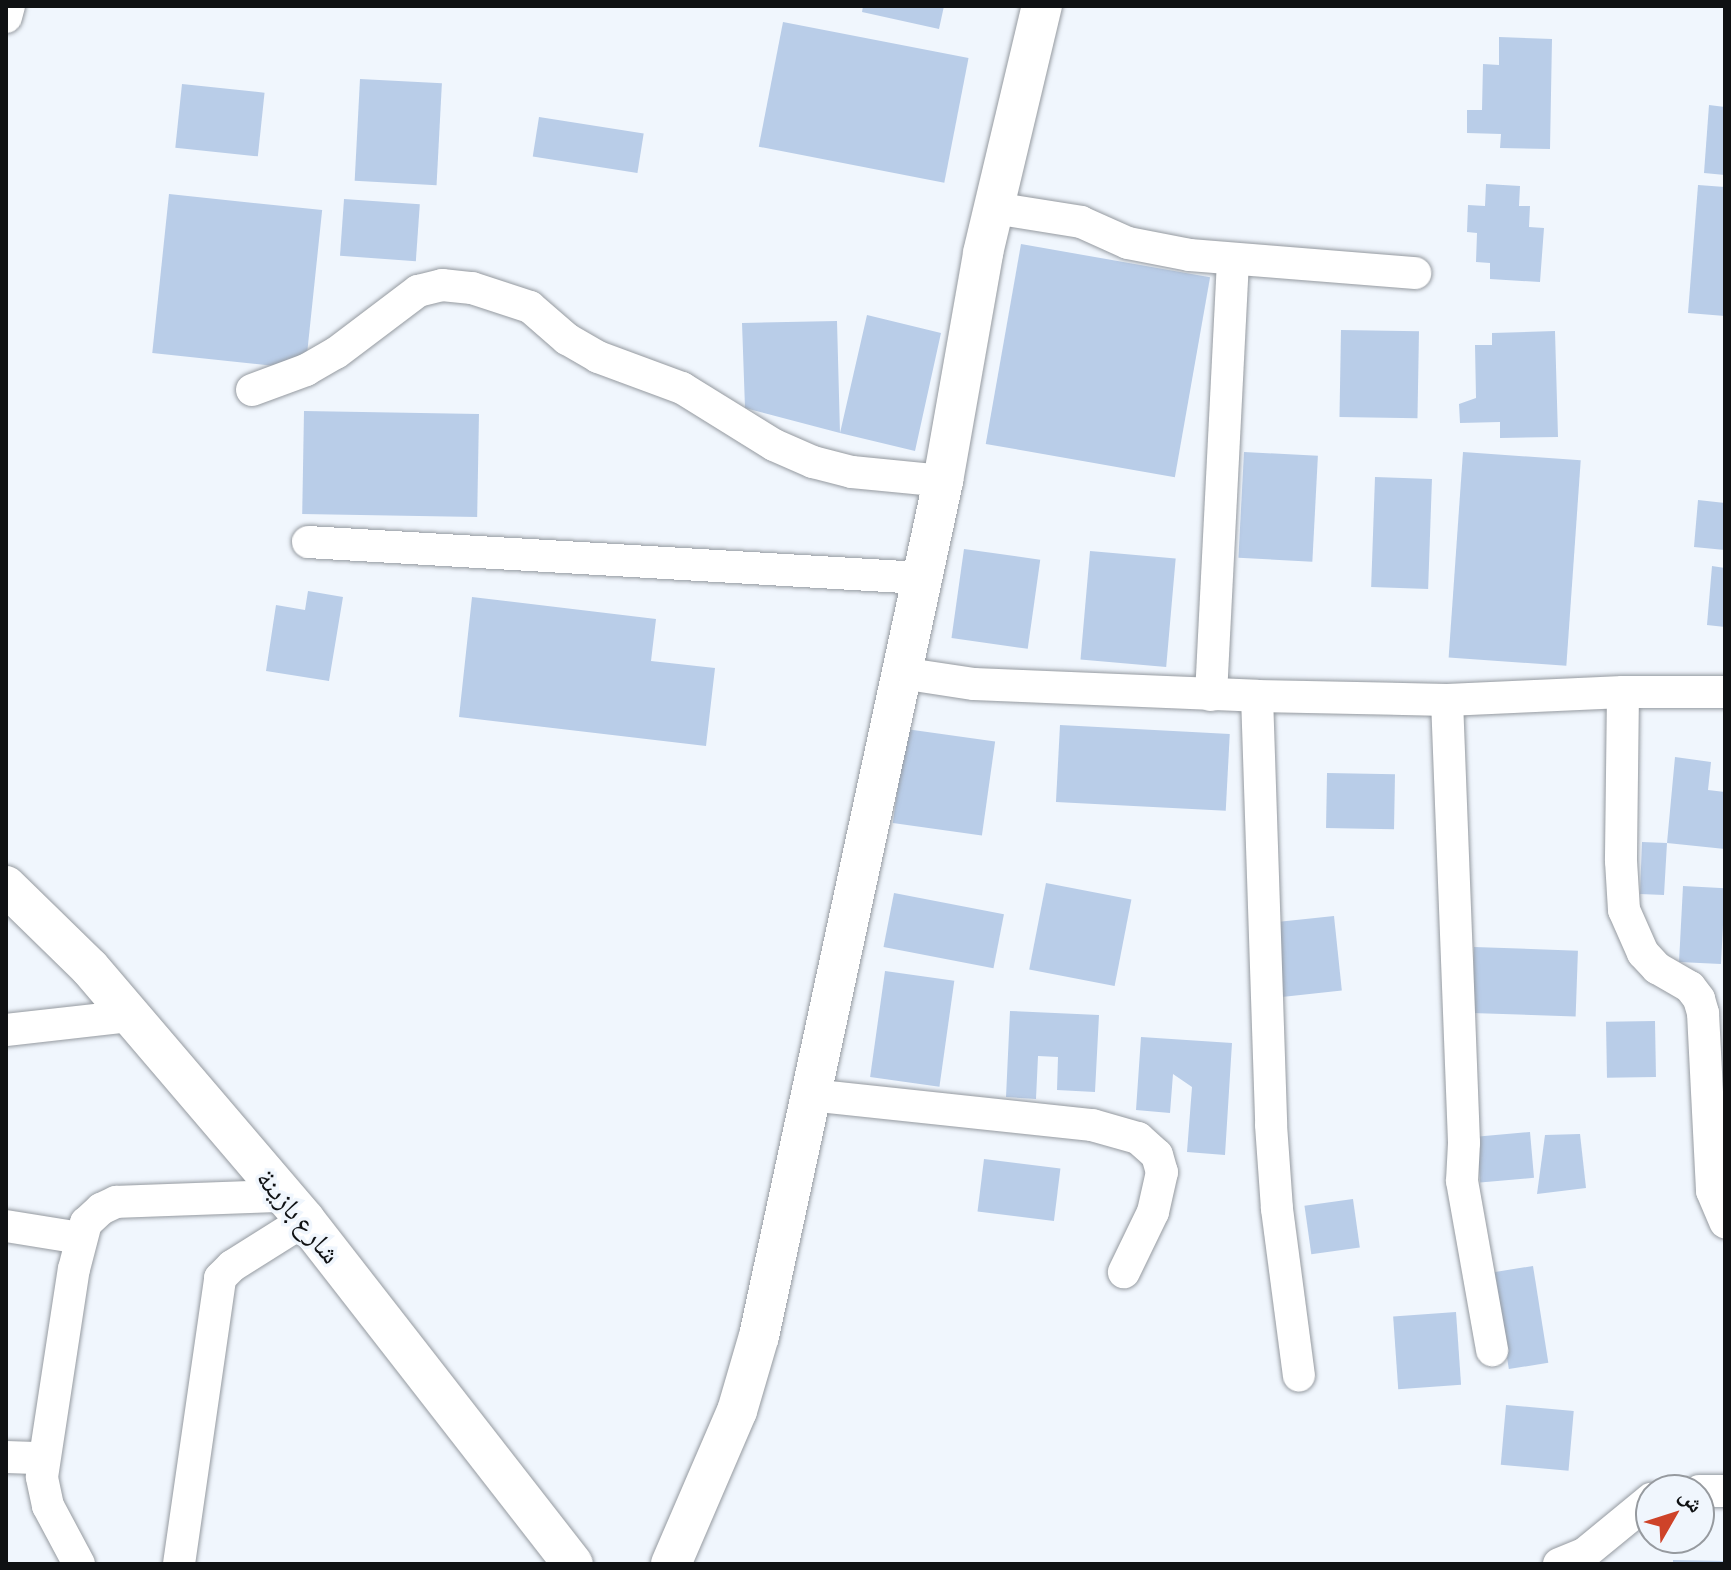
<!DOCTYPE html>
<meta charset="utf-8">
<style>
body{margin:0}
#map{position:relative;width:1731px;height:1570px;overflow:hidden;background:#f0f6fd;font-family:"Asap Condensed","Noto Naskh Arabic",sans-serif}
div>[style]{position:absolute}
[style*='--x']{left:calc(var(--x)*1px);top:calc(var(--y)*1px);width:calc(var(--w)*1px);rotate:calc(var(--a)*1deg)}
.building>*{inset:0;background:#b9cde8;transform-origin:0 0}
.roads{filter:drop-shadow(0 0 2px #959aa0) drop-shadow(0 0 2px #959aa0)}
.minor>*{height:32px;margin:-16px;padding:0 16px;transform-origin:16px;border-radius:16px;background:#fff}
.tertiary>*{height:40px;margin:-20px;padding:0 20px;transform-origin:20px;border-radius:20px;background:#fff}
span{translate:-50% -50%;white-space:nowrap;text-align:center;line-height:1.15;-webkit-text-stroke:7px #f0f6fd;paint-order:stroke}
.street-label{font-size:28px;color:#0f1113}
.frame{position:absolute;inset:0;border:8px solid #0f1113;pointer-events:none}
.north{position:absolute;left:1635px;top:1474px;width:80px;height:80px;box-sizing:border-box;background:#f0f6fd;border:2px solid #969a9f;border-radius:50%;rotate:51deg;font-size:22px;font-weight:700;line-height:32px;text-align:center;color:#0f1113}
.north::after{content:'';display:block;margin:auto;width:28px;height:36px;background:#ce4329;clip-path:polygon(50% 0,100% 100%,50% 72%,0 100%)}
</style>
<div id="map">
<div class="building">
<div style="clip-path:polygon(863px 6px,944px 6px,939px 29px,862px 12px)"></div>
<div style="left:783px;top:22px;width:189px;height:127px;rotate:11deg"></div>
<div style="clip-path:polygon(1499px 37px,1552px 39px,1550px 149px,1500px 148px,1501px 134px,1467px 133px,1467px 110px,1482px 110px,1483px 64px,1499px 65px)"></div>
<div style="left:360px;top:79px;width:82px;height:102px;rotate:3deg"></div>
<div style="left:182px;top:84px;width:83px;height:64px;rotate:6deg"></div>
<div style="clip-path:polygon(1709px 105px,1725px 107px,1725px 175px,1704px 173px)"></div>
<div style="left:539px;top:117px;width:106px;height:40px;rotate:9deg"></div>
<div style="clip-path:polygon(1486px 184px,1520px 186px,1519px 206px,1530px 206px,1529px 227px,1544px 228px,1540px 282px,1490px 279px,1490px 263px,1476px 262px,1477px 233px,1467px 232px,1468px 205px,1485px 206px)"></div>
<div style="clip-path:polygon(1698px 185px,1725px 187px,1725px 316px,1688px 313px)"></div>
<div style="left:169px;top:194px;width:154px;height:160px;rotate:6deg"></div>
<div style="left:344px;top:199px;width:76px;height:57px;rotate:4deg"></div>
<div style="left:1021px;top:244px;width:192px;height:203px;rotate:10deg"></div>
<div style="clip-path:polygon(867px 315px,941px 333px,915px 451px,840px 433px,745px 408px,742px 323px,837px 321px,840px 433px)"></div>
<div style="left:1341px;top:330px;width:78px;height:87px;rotate:1deg"></div>
<div style="clip-path:polygon(1555px 331px,1558px 437px,1500px 438px,1500px 422px,1460px 423px,1459px 404px,1476px 398px,1475px 345px,1492px 345px,1492px 333px)"></div>
<div style="left:304px;top:411px;width:175px;height:103px;rotate:1deg"></div>
<div style="left:1244px;top:452px;width:74px;height:106px;rotate:3deg"></div>
<div style="left:1463px;top:452px;width:118px;height:206px;rotate:4deg"></div>
<div style="left:1375px;top:477px;width:57px;height:110px;rotate:2deg"></div>
<div style="clip-path:polygon(1698px 500px,1725px 503px,1725px 550px,1694px 547px)"></div>
<div style="left:964px;top:549px;width:77px;height:90px;rotate:8deg"></div>
<div style="left:1090px;top:551px;width:86px;height:109px;rotate:5deg"></div>
<div style="clip-path:polygon(1712px 566px,1725px 568px,1725px 627px,1707px 625px)"></div>
<div style="clip-path:polygon(308px 591px,343px 597px,329px 681px,266px 671px,276px 605px,305px 610px)"></div>
<div style="clip-path:polygon(472px 597px,656px 619px,651px 661px,715px 668px,706px 746px,459px 717px)"></div>
<div style="left:1060px;top:725px;width:170px;height:77px;rotate:3deg"></div>
<div style="left:906px;top:729px;width:90px;height:95px;rotate:8deg"></div>
<div style="clip-path:polygon(1675px 757px,1711px 762px,1708px 790px,1725px 792px,1725px 849px,1667px 843px,1664px 895px,1640px 894px,1642px 842px,1667px 843px)"></div>
<div style="left:1327px;top:773px;width:68px;height:55px;rotate:1deg"></div>
<div style="left:1046px;top:883px;width:87px;height:88px;rotate:11deg"></div>
<div style="left:1683px;top:886px;width:42px;height:76px;rotate:3deg"></div>
<div style="left:894px;top:893px;width:112px;height:55px;rotate:11deg"></div>
<div style="left:1334px;top:916px;width:75px;height:65px;rotate:84deg"></div>
<div style="left:1474px;top:947px;width:104px;height:66px;rotate:2deg"></div>
<div style="left:885px;top:971px;width:70px;height:107px;rotate:8deg"></div>
<div style="clip-path:polygon(1010px 1011px,1099px 1015px,1095px 1092px,1057px 1090px,1058px 1057px,1038px 1056px,1036px 1099px,1006px 1097px)"></div>
<div style="left:1655px;top:1021px;width:56px;height:49px;rotate:89deg"></div>
<div style="clip-path:polygon(1141px 1037px,1232px 1043px,1225px 1155px,1187px 1152px,1192px 1087px,1173px 1074px,1170px 1113px,1136px 1110px)"></div>
<div style="left:1530px;top:1132px;width:46px;height:54px;rotate:85deg"></div>
<div style="clip-path:polygon(1580px 1134px,1586px 1188px,1537px 1194px,1545px 1135px)"></div>
<div style="left:984px;top:1159px;width:77px;height:53px;rotate:7deg"></div>
<div style="left:1353px;top:1199px;width:49px;height:49px;rotate:82deg"></div>
<div style="left:1533px;top:1266px;width:98px;height:40px;rotate:81deg"></div>
<div style="left:1456px;top:1312px;width:73px;height:63px;rotate:86deg"></div>
<div style="left:1506px;top:1405px;width:68px;height:60px;rotate:5deg"></div>
<div style="clip-path:polygon(1673px 1560px,1725px 1561px,1725px 1564px,1673px 1564px)"></div>
</div>
<div class="roads">
<div class="minor">
<div style="--x:6;--y:17;--w:11;--a:-75"></div>
<div style="--x:994;--y:208;--w:88;--a:9.1"></div>
<div style="--x:1081;--y:222;--w:51;--a:24.1"></div>
<div style="--x:1128;--y:243;--w:63;--a:11"></div>
<div style="--x:1190;--y:255;--w:226;--a:4.6"></div>
<div style="--x:252;--y:390;--w:58;--a:-20.3"></div>
<div style="--x:306;--y:370;--w:34;--a:-30"></div>
<div style="--x:336;--y:353;--w:103;--a:-37.1"></div>
<div style="--x:418;--y:291;--w:25;--a:-14"></div>
<div style="--x:442;--y:285;--w:30;--a:6"></div>
<div style="--x:472;--y:288;--w:61;--a:18.1"></div>
<div style="--x:530;--y:307;--w:49;--a:40.9"></div>
<div style="--x:567;--y:339;--w:36;--a:30"></div>
<div style="--x:598;--y:357;--w:90;--a:20.3"></div>
<div style="--x:682;--y:388;--w:108;--a:31.8"></div>
<div style="--x:774;--y:445;--w:43;--a:23.6"></div>
<div style="--x:813;--y:462;--w:40;--a:14.4"></div>
<div style="--x:852;--y:472;--w:91;--a:5.6"></div>
<div style="--x:308;--y:542;--w:615;--a:3.36"></div>
<div style="--x:901;--y:673;--w:74;--a:8.6"></div>
<div style="--x:974;--y:684;--w:283;--a:2.4"></div>
<div style="--x:1257;--y:696;--w:190;--a:1.2"></div>
<div style="--x:1447;--y:700;--w:176;--a:-2.6"></div>
<div style="--x:1623;--y:692;--w:102;--a:0"></div>
<div style="--x:1623;--y:692;--w:169;--a:90.7"></div>
<div style="--x:1621;--y:861;--w:49;--a:86.5"></div>
<div style="--x:1624;--y:910;--w:47;--a:66.2"></div>
<div style="--x:1643;--y:953;--w:21;--a:47"></div>
<div style="--x:1657;--y:968;--w:38;--a:30"></div>
<div style="--x:1690;--y:987;--w:15;--a:53"></div>
<div style="--x:1699;--y:999;--w:15;--a:74"></div>
<div style="--x:1703;--y:1013;--w:178;--a:87.1"></div>
<div style="--x:1712;--y:1191;--w:34;--a:67"></div>
<div style="--x:1211;--y:695;--w:435;--a:-87.1"></div>
<div style="--x:1257;--y:696;--w:429;--a:88.1"></div>
<div style="--x:1271;--y:1125;--w:84;--a:85.9"></div>
<div style="--x:1277;--y:1209;--w:168;--a:82.5"></div>
<div style="--x:1447;--y:700;--w:443;--a:87.8"></div>
<div style="--x:1464;--y:1143;--w:38;--a:93"></div>
<div style="--x:1462;--y:1181;--w:172;--a:79.9"></div>
<div style="--x:6;--y:1030;--w:126;--a:-6.4"></div>
<div style="--x:810;--y:1095;--w:284;--a:6.1"></div>
<div style="--x:1092;--y:1125;--w:48;--a:15.8"></div>
<div style="--x:1138;--y:1138;--w:25;--a:42"></div>
<div style="--x:1157;--y:1155;--w:18;--a:74"></div>
<div style="--x:1162;--y:1172;--w:41;--a:102.7"></div>
<div style="--x:1153;--y:1212;--w:67;--a:115.8"></div>
<div style="--x:6;--y:1226;--w:75;--a:9.2"></div>
<div style="--x:6;--y:1457;--w:37;--a:2"></div>
<div style="--x:1699;--y:1491;--w:26;--a:0"></div>
<div style="--x:79;--y:1564;--w:66;--a:-118.1"></div>
<div style="--x:48;--y:1506;--w:30;--a:-102"></div>
<div style="--x:42;--y:1477;--w:210;--a:-81.3"></div>
<div style="--x:74;--y:1269;--w:48;--a:-75.4"></div>
<div style="--x:86;--y:1223;--w:21;--a:-43"></div>
<div style="--x:101;--y:1209;--w:17;--a:-25"></div>
<div style="--x:116;--y:1202;--w:166;--a:-2.1"></div>
<div style="--x:179;--y:1564;--w:289;--a:-81.8"></div>
<div style="--x:220;--y:1278;--w:17;--a:-45"></div>
<div style="--x:232;--y:1266;--w:86;--a:-32.2"></div>
<div style="--x:1559;--y:1564;--w:27;--a:-22"></div>
<div style="--x:1584;--y:1554;--w:87;--a:-39.4"></div>
</div>
<div class="tertiary">
<div style="--x:6;--y:886;--w:117;--a:44.3"></div>
<div style="--x:90;--y:968;--w:331;--a:49.5"></div>
<div style="--x:305;--y:1220;--w:436;--a:52.1"></div>
<div style="--x:671;--y:1564;--w:167;--a:-66.7"></div>
<div style="--x:737;--y:1411;--w:78;--a:-73.7"></div>
<div style="--x:759;--y:1336;--w:875;--a:-77.85"></div>
<div style="--x:943;--y:481;--w:231;--a:-80"></div>
<div style="--x:983;--y:253;--w:254;--a:-76.6"></div>
</div>
</div>
<div class="street-label">
<span style="left:299px;top:1216px;rotate:50deg">شارع بازينة</span>
</div>
<div class="frame"></div>
<div class="north">ش</div>
</div>
